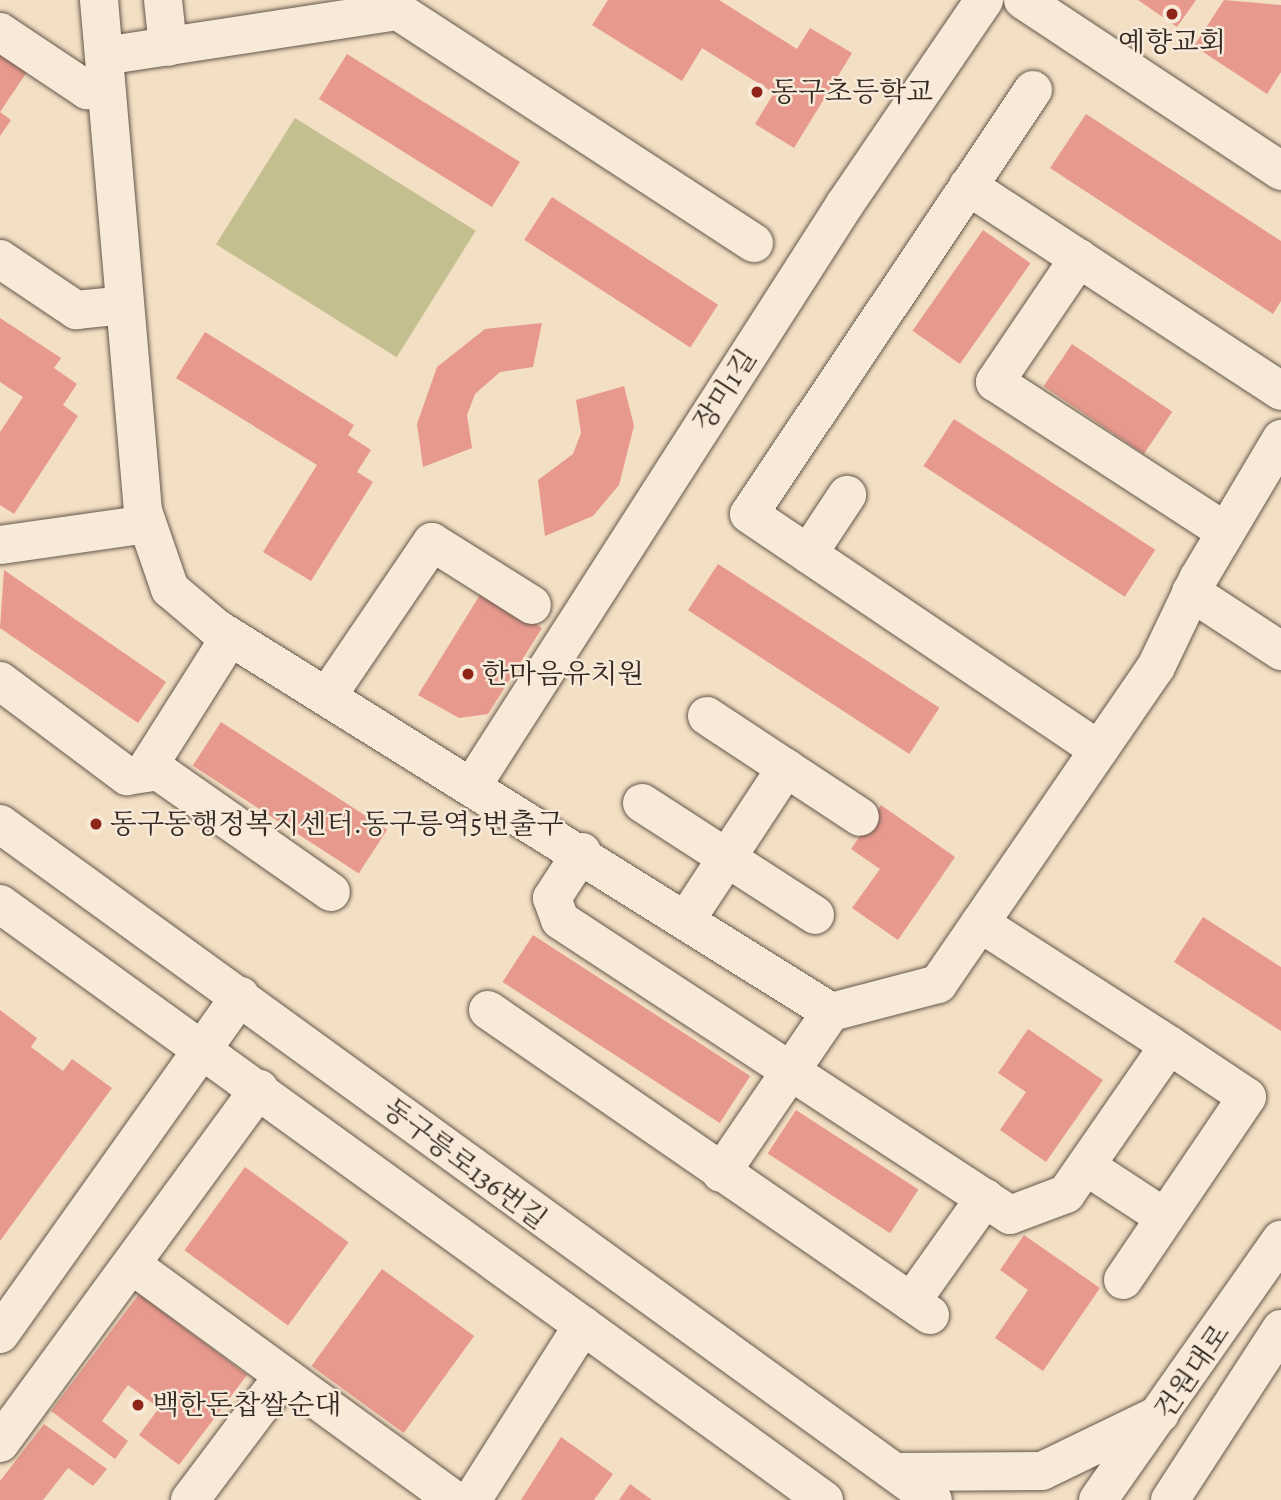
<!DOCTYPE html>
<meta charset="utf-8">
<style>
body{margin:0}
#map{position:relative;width:1281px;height:1500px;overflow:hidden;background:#f3dfc3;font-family:Alegreya,"Noto Serif KR",serif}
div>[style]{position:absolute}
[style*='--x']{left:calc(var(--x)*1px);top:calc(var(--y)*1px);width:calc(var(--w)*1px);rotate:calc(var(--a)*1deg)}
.green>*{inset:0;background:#c3bf8e;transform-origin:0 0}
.building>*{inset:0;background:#e8998e;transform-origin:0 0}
.roads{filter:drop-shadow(0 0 2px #64574b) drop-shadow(0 0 2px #64574b)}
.minor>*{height:38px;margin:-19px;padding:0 19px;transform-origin:19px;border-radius:19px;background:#f7ead8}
.dots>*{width:19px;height:19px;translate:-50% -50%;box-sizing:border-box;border:4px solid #f7ead8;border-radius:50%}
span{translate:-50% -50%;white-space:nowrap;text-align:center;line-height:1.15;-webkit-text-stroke:5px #f7ead8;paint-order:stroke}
.poi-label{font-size:28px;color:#352a23}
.left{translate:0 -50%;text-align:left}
.street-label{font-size:28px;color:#352a23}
</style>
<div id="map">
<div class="green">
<div style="left:295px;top:118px;width:213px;height:149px;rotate:32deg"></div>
</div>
<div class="building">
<div style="clip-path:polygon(608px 0,719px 0,797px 49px,810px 28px,852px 53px,794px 148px,755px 124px,774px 93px,702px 48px,682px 81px,592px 25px)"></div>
<div style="clip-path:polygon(1138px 0,1196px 0,1177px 27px)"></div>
<div style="clip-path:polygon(1224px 0,1281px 5px,1281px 72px,1267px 94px,1194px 46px)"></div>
<div style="clip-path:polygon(0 49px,29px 69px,0 112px,11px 120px,0 136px)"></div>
<div style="left:347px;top:54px;width:204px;height:53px;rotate:32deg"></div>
<div style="clip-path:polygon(1086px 114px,1281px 241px,1281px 301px,1273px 314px,1050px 168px)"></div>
<div style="left:552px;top:197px;width:198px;height:51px;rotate:33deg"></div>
<div style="left:983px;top:230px;width:58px;height:123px;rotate:35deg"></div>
<div style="clip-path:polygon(0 318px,61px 358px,54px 368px,77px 384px,63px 405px,78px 416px,14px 514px,0 505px,0 432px,23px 397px,0 382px)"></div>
<div style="clip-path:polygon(542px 323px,533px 367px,500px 372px,475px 394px,467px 415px,472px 448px,423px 467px,417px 424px,437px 367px,485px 329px)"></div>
<div style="clip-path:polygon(205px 332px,354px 425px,348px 435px,371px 450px,357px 472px,373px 482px,311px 581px,263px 552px,317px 465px,176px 378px)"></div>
<div style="left:1072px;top:344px;width:121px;height:51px;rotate:34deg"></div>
<div style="clip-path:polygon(624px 386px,634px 426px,619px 485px,593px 516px,545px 536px,538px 480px,573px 454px,581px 433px,576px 400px)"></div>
<div style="left:954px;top:419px;width:240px;height:56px;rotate:33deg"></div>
<div style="left:718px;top:564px;width:264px;height:55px;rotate:33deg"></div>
<div style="clip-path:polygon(4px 570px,166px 682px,138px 723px,0 628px)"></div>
<div style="clip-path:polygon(483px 590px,542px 628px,488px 714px,459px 718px,418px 695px)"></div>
<div style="left:221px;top:722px;width:198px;height:52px;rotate:33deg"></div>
<div style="clip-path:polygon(881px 805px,955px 857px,898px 940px,852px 908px,880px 869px,851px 849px)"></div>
<div style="clip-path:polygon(1203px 917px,1281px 967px,1281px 1031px,1174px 962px)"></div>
<div style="left:533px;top:935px;width:259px;height:56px;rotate:33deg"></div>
<div style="clip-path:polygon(0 1010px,37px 1038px,31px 1047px,63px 1071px,72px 1059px,112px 1088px,0 1241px)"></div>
<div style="clip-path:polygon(1028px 1029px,1103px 1080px,1046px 1162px,1000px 1130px,1026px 1092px,998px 1073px)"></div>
<div style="left:796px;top:1110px;width:146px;height:52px;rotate:33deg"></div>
<div style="left:245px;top:1167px;width:128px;height:103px;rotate:36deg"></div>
<div style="clip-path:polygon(1024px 1235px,1100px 1288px,1043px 1371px,995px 1338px,1028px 1290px,1000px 1270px)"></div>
<div style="left:382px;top:1269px;width:114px;height:120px;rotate:36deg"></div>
<div style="clip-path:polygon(139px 1294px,247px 1375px,179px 1465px,139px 1435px,159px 1408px,128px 1385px,102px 1421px,128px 1441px,115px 1459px,51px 1411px)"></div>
<div style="clip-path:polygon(44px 1424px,107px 1469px,93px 1486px,68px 1468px,43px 1500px,0 1500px,0 1481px)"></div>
<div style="clip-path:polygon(561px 1437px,613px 1474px,594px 1500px,521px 1500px)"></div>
<div style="clip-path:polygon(630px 1484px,652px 1500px,619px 1500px)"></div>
</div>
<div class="roads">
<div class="minor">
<div style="--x:99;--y:0;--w:513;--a:85.08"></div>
<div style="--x:143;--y:511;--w:83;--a:70.9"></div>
<div style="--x:170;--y:589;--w:60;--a:40.3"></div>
<div style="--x:216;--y:628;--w:725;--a:31.98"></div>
<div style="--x:831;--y:1012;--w:111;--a:-14.7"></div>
<div style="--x:938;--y:984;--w:385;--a:-55.5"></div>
<div style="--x:1156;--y:667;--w:98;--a:-64.5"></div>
<div style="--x:1198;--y:579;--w:163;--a:-59.3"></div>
<div style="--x:163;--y:0;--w:47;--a:83.9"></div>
<div style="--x:1023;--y:0;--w:310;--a:33.5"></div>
<div style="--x:0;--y:32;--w:105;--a:33.7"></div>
<div style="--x:87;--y:90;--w:19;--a:-12"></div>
<div style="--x:104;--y:56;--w:297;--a:-8.7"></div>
<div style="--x:398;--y:11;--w:425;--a:33.1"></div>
<div style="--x:1033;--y:90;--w:510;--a:123.81"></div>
<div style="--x:749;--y:514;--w:422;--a:34"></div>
<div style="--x:968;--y:186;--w:374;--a:33.2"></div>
<div style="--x:1079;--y:258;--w:150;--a:124.1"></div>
<div style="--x:995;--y:382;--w:275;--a:33"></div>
<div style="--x:0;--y:259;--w:92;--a:33.9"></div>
<div style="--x:76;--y:310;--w:49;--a:-5.8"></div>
<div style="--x:0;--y:545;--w:148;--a:-8.1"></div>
<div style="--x:808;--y:554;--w:71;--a:-56.5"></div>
<div style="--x:1191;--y:592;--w:108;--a:33.2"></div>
<div style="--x:0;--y:681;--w:159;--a:36.8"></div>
<div style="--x:127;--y:776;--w:31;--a:-9"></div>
<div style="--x:158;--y:771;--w:211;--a:35"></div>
<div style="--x:328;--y:695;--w:185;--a:-55.8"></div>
<div style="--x:432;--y:542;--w:118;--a:32.2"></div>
<div style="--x:707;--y:716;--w:183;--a:33.4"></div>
<div style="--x:144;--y:773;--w:161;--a:-57.7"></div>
<div style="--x:472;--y:786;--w:691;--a:-57.34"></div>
<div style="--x:845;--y:204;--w:247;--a:-55.7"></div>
<div style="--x:642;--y:803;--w:206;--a:32.9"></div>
<div style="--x:0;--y:824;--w:1152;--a:35.93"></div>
<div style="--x:582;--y:852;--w:55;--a:123.1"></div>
<div style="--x:552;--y:898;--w:23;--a:70"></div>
<div style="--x:560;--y:920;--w:538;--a:33.25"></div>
<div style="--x:1010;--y:1215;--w:60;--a:-20.6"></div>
<div style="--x:1066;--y:1194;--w:181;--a:-55.3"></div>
<div style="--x:1169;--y:1045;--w:225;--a:-147.2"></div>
<div style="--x:0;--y:904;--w:1017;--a:35.88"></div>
<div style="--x:686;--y:920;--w:182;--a:-56.7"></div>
<div style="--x:488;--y:1010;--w:537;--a:34.61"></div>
<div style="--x:1086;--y:1166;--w:93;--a:33.2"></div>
<div style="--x:721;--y:1173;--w:195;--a:-55.7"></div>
<div style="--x:132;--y:1265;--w:399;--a:36.1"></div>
<div style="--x:1123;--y:1280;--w:221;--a:-55.9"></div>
<div style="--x:1247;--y:1097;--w:94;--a:-146.3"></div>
<div style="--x:911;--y:1302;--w:128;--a:-54.6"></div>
<div style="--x:0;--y:1334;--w:415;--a:-54.6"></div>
<div style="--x:0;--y:1443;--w:439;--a:-53.8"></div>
<div style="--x:899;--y:1472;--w:143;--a:-0.4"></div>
<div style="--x:1042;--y:1471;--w:131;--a:-25.8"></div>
<div style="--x:190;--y:1500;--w:155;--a:-53.1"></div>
<div style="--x:472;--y:1500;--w:207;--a:-57.6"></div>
<div style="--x:1098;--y:1500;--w:318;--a:-54.9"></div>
<div style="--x:1170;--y:1500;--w:204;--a:-57"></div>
</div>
</div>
<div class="dots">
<div style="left:1172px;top:14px;background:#8f2418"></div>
<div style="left:757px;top:92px;background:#8f2418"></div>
<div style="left:468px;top:674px;background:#8f2418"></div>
<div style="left:96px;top:824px;background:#8f2418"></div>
<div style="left:138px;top:1405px;background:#8f2418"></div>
</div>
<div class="poi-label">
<span style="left:1172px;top:42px">예향교회</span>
<span class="left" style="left:771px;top:92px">동구초등학교</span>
<span class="left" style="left:482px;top:674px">한마음유치원</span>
<span class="left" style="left:110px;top:824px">동구동행정복지센터.동구릉역5번출구</span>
<span class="left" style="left:152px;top:1405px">백한돈찹쌀순대</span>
</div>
<div class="street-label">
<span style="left:725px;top:390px;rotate:-57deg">장미1길</span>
<span style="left:465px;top:1164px;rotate:37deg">동구릉로136번길</span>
<span style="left:1192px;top:1372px;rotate:-55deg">건원대로</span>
</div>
</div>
